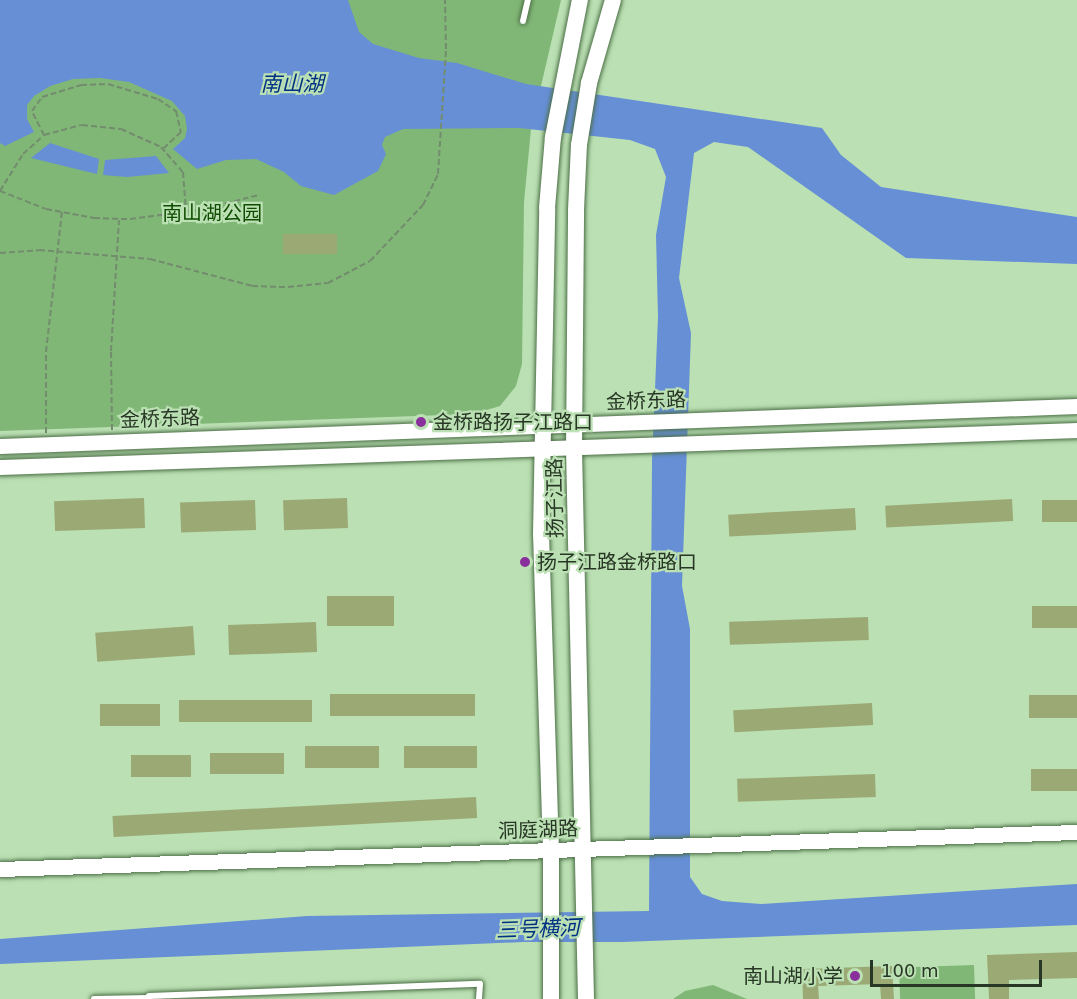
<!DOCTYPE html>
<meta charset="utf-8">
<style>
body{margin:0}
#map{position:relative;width:1077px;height:999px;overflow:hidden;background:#bae0b3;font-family:"DejaVu Sans","Noto Sans SC",sans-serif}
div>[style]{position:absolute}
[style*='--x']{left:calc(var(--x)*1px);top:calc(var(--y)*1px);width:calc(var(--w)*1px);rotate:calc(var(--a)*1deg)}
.green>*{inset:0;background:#80b776;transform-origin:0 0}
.water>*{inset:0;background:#668fd6}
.building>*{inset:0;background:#9ba975;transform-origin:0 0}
.path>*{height:2px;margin-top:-1px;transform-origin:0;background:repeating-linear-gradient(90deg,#728c6d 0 6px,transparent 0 9px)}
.roads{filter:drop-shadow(0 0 2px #4c6e46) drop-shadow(0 0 2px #4c6e46)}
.service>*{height:6px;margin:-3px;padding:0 3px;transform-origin:3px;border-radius:3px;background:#fff}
.tertiary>*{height:15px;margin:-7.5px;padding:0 7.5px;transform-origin:7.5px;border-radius:7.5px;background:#fff}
.secondary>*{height:16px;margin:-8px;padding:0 8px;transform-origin:8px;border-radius:8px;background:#fff}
.dots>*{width:16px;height:16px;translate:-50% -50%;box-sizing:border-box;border:3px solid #bae0b3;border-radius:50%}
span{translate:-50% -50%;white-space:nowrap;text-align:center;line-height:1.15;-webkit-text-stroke:4.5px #bae0b3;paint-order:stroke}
.park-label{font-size:20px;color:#0f4b01}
.street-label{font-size:20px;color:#283725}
.poi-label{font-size:20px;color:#283725}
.left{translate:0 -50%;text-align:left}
.right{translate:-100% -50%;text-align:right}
.water-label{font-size:21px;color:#003082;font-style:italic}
.scale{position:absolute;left:870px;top:960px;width:172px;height:27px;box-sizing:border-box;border:3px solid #283725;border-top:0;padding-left:8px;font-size:18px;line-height:21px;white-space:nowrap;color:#283725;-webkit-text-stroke:4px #bae0b3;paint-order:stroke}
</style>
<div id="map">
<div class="green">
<div style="clip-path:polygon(0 0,561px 0,531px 129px,524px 202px,522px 364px,516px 386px,500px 406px,473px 414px,0 431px)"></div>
<div style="left:974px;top:965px;width:34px;height:75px;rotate:88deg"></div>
<div style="clip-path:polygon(713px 985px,747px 999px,673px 999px,685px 991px)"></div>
</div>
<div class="water">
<div style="clip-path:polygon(0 0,348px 0,359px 32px,373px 44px,419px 58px,457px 63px,526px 84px,822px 128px,841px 155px,881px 187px,1077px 217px,1077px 264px,906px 258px,748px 147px,714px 142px,694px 153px,679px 278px,691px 333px,682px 586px,690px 629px,690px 877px,702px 894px,722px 901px,761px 904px,1077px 884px,1077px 925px,622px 942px,523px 942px,0 964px,0 939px,307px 916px,649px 911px,652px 461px,658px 317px,656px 235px,666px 177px,655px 149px,630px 140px,519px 128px,403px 129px,385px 137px,382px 145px,386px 154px,378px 171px,334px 195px,301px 186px,284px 172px,256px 159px,226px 160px,197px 169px,173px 149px,185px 138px,187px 129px,185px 116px,172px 101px,129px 82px,100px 78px,73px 79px,50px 86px,34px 96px,27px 105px,27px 119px,34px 132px,5px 146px,0 143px)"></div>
<div style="clip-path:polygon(50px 143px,99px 159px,97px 174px,31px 158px)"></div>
<div style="clip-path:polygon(156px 156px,169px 173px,127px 177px,103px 175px,105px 160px)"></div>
</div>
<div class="building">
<div style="left:283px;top:234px;width:54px;height:20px"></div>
<div style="left:144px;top:498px;width:30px;height:90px;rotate:88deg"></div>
<div style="left:347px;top:498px;width:30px;height:64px;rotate:88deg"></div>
<div style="left:1012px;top:499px;width:22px;height:127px;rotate:87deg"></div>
<div style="left:255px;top:500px;width:30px;height:75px;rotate:88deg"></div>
<div style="left:1077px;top:500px;width:22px;height:35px;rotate:90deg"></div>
<div style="left:855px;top:508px;width:22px;height:127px;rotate:87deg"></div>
<div style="left:394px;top:596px;width:30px;height:67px;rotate:90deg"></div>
<div style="left:1077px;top:606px;width:22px;height:45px;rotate:90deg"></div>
<div style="left:868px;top:617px;width:23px;height:139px;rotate:88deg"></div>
<div style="left:316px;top:622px;width:30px;height:88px;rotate:88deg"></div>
<div style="left:193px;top:626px;width:29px;height:98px;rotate:86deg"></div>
<div style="left:475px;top:694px;width:22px;height:145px;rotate:90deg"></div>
<div style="left:1077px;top:695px;width:23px;height:48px;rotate:90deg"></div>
<div style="left:312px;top:700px;width:22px;height:133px;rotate:90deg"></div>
<div style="left:872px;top:703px;width:22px;height:139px;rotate:87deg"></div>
<div style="left:160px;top:704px;width:22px;height:60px;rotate:90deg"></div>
<div style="left:379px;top:746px;width:22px;height:74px;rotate:90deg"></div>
<div style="left:477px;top:746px;width:22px;height:73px;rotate:90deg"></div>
<div style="left:284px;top:753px;width:21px;height:74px;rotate:90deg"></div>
<div style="left:131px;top:755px;width:60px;height:22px"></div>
<div style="left:1077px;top:769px;width:22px;height:46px;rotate:90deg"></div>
<div style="left:875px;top:774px;width:23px;height:138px;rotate:88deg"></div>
<div style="left:476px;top:797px;width:21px;height:364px;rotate:87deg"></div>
<div style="clip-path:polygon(1077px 952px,1077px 978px,1009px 980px,1009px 999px,989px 999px,987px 955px)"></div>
<div style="clip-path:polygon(892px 966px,894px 999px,881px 999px,880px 984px,818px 986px,819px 999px,803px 999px,802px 969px)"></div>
</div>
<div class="path">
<div style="--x:44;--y:135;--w:27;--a:-117"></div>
<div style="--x:32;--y:111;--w:17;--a:-54"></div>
<div style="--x:42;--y:97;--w:41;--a:-17.1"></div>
<div style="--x:81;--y:85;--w:27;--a:-2"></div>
<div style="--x:108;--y:84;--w:52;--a:16.7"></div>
<div style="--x:158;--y:99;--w:22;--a:34"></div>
<div style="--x:176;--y:111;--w:22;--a:77"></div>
<div style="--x:181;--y:132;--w:25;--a:137"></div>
<div style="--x:0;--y:191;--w:44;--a:-58.1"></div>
<div style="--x:23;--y:154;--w:28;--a:-42"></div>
<div style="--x:44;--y:135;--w:39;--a:-15"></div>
<div style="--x:82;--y:125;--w:39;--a:6"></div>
<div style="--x:121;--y:129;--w:44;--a:24.2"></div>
<div style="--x:161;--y:147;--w:33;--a:49"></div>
<div style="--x:183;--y:172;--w:40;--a:85.7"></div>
<div style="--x:0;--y:191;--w:49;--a:21.4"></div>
<div style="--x:46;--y:209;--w:49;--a:10.6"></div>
<div style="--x:94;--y:218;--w:36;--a:2"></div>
<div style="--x:130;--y:219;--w:70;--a:-7.4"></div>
<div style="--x:199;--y:210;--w:62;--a:-14"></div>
<div style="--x:0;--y:253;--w:39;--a:-4"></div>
<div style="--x:39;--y:250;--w:111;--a:4.6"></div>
<div style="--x:150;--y:259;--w:106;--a:14.8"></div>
<div style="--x:252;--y:286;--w:36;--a:2"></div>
<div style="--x:288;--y:287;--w:40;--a:-5.7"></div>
<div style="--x:328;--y:283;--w:47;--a:-27.6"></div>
<div style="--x:370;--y:261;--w:77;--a:-46.6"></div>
<div style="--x:423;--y:205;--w:34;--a:-64"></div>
<div style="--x:438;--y:174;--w:125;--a:-86.3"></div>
<div style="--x:446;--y:49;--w:49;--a:-91.2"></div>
<div style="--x:112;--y:430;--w:79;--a:-90.7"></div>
<div style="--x:111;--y:351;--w:131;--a:-86.5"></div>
<div style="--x:46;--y:433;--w:81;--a:-90"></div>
<div style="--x:46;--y:352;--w:141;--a:-83.5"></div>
</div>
<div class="roads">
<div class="service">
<div style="--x:523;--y:21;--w:22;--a:-77"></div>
<div style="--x:149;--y:996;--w:331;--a:-2.1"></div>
<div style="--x:480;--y:984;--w:15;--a:94"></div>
<div style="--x:94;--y:999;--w:55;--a:-1"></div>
</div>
<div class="tertiary">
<div style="--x:0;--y:446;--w:1078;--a:-2.13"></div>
<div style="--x:0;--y:467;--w:1078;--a:-1.97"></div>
<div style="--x:0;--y:869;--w:1078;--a:-1.97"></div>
</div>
<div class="secondary">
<div style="--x:551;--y:999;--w:148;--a:-90"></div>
<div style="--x:551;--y:851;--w:317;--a:-91.8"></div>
<div style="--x:541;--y:534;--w:326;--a:-88.9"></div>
<div style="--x:547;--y:208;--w:71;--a:-85.2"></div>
<div style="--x:553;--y:137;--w:140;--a:-78.9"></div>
<div style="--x:586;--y:999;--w:551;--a:-91.25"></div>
<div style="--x:574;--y:448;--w:238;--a:-89.5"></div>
<div style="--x:576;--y:210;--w:65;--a:-87.4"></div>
<div style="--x:579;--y:145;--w:63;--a:-80.8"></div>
<div style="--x:589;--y:83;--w:86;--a:-73.9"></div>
</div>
</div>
<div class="dots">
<div style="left:421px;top:422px;background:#8a309c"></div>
<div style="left:525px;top:562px;background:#8a309c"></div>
<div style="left:855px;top:976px;background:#8a309c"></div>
</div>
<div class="park-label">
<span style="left:212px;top:213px">南山湖公园</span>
</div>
<div class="street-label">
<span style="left:646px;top:401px;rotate:-2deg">金桥东路</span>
<span style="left:160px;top:419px;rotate:-2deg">金桥东路</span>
<span style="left:555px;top:498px;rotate:-91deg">扬子江路</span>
<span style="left:538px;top:830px;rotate:-2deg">洞庭湖路</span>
</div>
<div class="poi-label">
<span class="left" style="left:433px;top:422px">金桥路扬子江路口</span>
<span class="left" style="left:537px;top:562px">扬子江路金桥路口</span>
<span class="right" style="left:843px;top:976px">南山湖小学</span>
</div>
<div class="water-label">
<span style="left:292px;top:84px">南山湖</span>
<span style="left:538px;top:929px;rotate:-2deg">三号横河</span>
</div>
<div class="scale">100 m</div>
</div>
